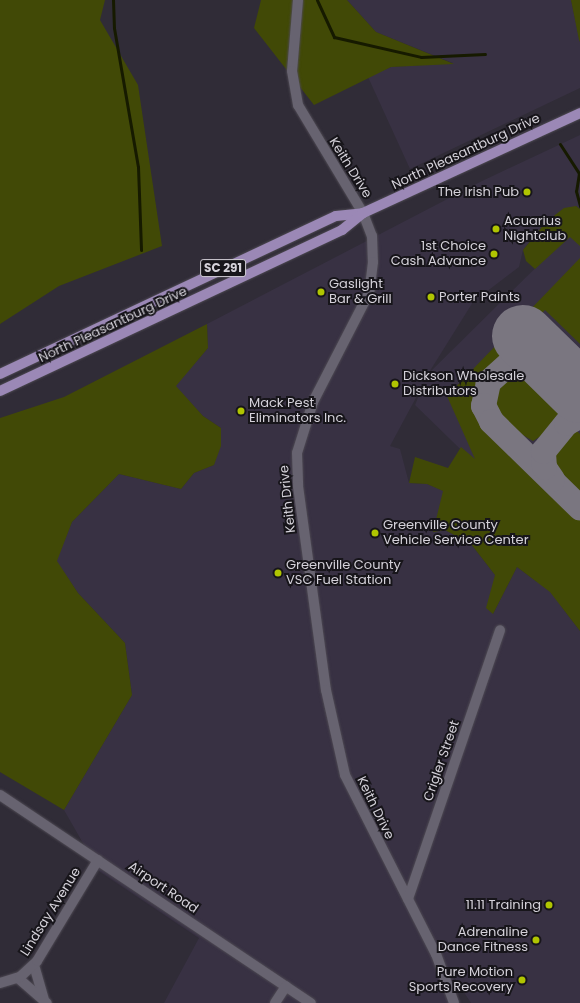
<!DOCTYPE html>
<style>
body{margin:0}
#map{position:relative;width:580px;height:1003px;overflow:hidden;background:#302c37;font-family:Poppins,sans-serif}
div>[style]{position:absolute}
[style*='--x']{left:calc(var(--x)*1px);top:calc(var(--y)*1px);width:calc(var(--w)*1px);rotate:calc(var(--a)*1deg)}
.built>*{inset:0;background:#383143}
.green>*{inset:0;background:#414906}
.stream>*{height:3px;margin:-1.5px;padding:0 1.5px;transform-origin:1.5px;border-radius:1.5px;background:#161a00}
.taxiway>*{height:25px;margin:-12.5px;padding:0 12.5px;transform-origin:12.5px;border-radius:12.5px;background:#7a7680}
.runway>*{height:62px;margin:-31px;padding:0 31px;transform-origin:31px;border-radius:31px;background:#7a7680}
.roads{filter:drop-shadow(0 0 1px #4d4952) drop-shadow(0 0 1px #4d4952)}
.minor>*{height:10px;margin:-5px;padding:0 5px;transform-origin:5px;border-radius:5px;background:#676370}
.major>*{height:10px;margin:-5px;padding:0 5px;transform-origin:5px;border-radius:5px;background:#9b88b6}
.dots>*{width:11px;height:11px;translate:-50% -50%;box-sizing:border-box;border:2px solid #17151a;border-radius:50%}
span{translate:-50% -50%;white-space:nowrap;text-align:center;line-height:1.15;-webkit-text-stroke:4px #17151a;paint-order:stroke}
.shield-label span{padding:1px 3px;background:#17151a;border:1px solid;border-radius:3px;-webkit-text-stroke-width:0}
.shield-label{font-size:12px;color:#d4d1d9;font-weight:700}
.street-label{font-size:13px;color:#d4d1d9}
.poi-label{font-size:13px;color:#d4d1d9}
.right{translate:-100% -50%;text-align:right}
.left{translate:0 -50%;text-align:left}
</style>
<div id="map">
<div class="built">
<div style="clip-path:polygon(347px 0,571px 0,580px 42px,580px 88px,410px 169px,368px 77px,391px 67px,453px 63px,376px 32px)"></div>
<div style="clip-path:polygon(evenodd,580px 135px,580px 209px,576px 206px,546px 222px,523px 250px,519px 267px,473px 302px,428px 374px,576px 228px,580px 233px,580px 624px,560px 605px,580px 631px,580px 1003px,471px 1003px,454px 977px,450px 1003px,164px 1003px,199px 938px,99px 871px,64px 810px,132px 695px,125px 643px,78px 593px,56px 561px,72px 522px,119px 474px,181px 489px,194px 473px,214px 465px,221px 428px,203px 416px,175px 386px,208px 348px,207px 324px,482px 181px,580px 135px,425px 381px,415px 405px,534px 521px,537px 582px,517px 567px,493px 614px,495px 575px,471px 544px,445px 530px,444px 491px,427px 484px,409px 483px,400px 449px,390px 446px,425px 381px)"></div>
</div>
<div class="green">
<div style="clip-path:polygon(0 0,105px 0,100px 20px,138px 85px,162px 246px,59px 286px,0 324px)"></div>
<div style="clip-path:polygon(261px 0,347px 0,376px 32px,454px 64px,391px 67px,314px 105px,254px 28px)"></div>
<div style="clip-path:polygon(571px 0,580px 0,580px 42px,579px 40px)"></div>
<div style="clip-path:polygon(576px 206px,580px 209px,580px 246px,570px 237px,535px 269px,526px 261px,523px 250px,546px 222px,564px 208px)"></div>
<div style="clip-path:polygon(580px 258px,580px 344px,545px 310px,479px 381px,473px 406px,478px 419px,580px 518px,580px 631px,550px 592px,517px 567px,493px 614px,486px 608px,495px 575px,471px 544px,445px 530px,433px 532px,443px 491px,427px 484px,409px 483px,415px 457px,448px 468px,461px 447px,475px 459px,447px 396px)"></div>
<div style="clip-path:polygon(207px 324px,208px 348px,176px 386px,203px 416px,221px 428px,221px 446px,214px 465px,194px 473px,181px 489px,119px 474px,72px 522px,57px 561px,78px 593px,125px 643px,132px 695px,64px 810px,0 772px,0 418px,64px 397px)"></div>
<div style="clip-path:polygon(514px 369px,560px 414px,547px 432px,533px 441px,511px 428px,494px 409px,492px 399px,496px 386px)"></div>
<div style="clip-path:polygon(574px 428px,580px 434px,580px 496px,556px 473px,551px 459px,556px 444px)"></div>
</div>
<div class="stream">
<div style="--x:113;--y:0;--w:28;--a:88"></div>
<div style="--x:114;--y:28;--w:141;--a:80.2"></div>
<div style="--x:138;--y:167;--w:83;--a:87.9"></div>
<div style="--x:317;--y:0;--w:41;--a:65.3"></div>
<div style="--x:334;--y:37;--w:89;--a:12.9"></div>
<div style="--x:421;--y:57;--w:64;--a:-2.7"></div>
<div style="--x:560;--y:144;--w:35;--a:57"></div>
<div style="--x:579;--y:173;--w:18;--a:99"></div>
<div style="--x:576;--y:191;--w:16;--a:75"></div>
</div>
<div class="taxiway">
<div style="--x:548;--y:361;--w:19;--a:-159"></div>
<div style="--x:530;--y:354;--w:22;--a:158"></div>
<div style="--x:510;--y:362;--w:30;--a:138"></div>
<div style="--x:488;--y:382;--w:24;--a:102"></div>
<div style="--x:483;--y:405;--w:18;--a:63"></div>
<div style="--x:491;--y:421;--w:124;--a:44.3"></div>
<div style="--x:552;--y:479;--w:14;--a:-124"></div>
<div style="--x:544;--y:467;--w:16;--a:-94"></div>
<div style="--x:543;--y:451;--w:36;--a:-51"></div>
<div style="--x:566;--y:423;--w:16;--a:-30"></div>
</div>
<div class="runway">
<div style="--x:523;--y:336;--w:80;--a:44.5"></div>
</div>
<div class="roads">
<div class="minor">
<div style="--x:298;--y:0;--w:71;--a:94.8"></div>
<div style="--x:292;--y:71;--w:35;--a:80"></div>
<div style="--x:298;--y:105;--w:126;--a:59"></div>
<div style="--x:363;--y:213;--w:25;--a:69"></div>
<div style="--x:372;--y:236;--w:26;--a:88"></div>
<div style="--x:373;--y:262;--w:31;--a:97"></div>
<div style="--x:369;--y:293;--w:123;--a:117.2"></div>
<div style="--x:313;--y:402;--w:53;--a:107.4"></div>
<div style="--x:297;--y:453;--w:33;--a:88"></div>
<div style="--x:298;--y:486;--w:206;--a:82.2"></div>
<div style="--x:326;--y:690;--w:87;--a:77.4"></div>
<div style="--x:345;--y:775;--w:201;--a:63.1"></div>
<div style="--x:436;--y:954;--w:52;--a:69.8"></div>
<div style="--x:0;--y:795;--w:374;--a:33.8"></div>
<div style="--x:408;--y:899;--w:284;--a:-71.1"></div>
<div style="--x:34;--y:965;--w:35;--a:74"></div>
<div style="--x:18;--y:978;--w:38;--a:41"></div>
<div style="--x:0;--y:983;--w:21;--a:-17"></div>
<div style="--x:20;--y:977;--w:23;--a:-43"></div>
<div style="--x:37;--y:961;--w:118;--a:-58.9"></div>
<div style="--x:275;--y:1003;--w:20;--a:-57"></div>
</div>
<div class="major">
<div style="--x:0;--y:374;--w:371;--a:-25.2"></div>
<div style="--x:336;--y:216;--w:27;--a:-6"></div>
<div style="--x:0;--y:391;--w:378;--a:-25.2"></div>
<div style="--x:342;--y:230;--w:27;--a:-39"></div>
<div style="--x:363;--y:213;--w:239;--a:-24.7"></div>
</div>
</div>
<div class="dots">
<div style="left:527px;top:192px;background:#b0c501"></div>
<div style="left:496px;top:229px;background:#b0c501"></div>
<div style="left:494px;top:254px;background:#b0c501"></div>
<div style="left:321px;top:292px;background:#b0c501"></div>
<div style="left:431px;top:297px;background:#b0c501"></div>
<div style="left:395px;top:384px;background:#b0c501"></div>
<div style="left:241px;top:411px;background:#b0c501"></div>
<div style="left:375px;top:533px;background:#b0c501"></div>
<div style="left:278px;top:573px;background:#b0c501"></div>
<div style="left:549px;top:905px;background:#b0c501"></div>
<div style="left:536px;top:940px;background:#b0c501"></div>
<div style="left:522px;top:980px;background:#b0c501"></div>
</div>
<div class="shield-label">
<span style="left:223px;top:268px">SC 291</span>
</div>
<div class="street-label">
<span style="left:466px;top:152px;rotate:-25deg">North Pleasantburg Drive</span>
<span style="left:350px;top:168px;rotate:58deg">Keith Drive</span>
<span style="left:113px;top:325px;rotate:-25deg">North Pleasantburg Drive</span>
<span style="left:288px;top:499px;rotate:-96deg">Keith Drive</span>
<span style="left:442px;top:761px;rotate:-71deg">Crigler Street</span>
<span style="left:375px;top:808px;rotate:64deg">Keith Drive</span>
<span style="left:163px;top:888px;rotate:34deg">Airport Road</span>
<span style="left:51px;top:912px;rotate:-58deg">Lindsay Avenue</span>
</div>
<div class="poi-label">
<span class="right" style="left:519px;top:192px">The Irish Pub</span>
<span class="left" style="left:504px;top:229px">Acuarius<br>Nightclub</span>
<span class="right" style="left:486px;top:254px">1st Choice<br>Cash Advance</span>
<span class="left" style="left:329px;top:292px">Gaslight<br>Bar &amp; Grill</span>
<span class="left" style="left:439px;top:297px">Porter Paints</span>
<span class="left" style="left:403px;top:384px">Dickson Wholesale<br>Distributors</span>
<span class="left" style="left:249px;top:411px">Mack Pest<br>Eliminators Inc.</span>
<span class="left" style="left:383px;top:533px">Greenville County<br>Vehicle Service Center</span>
<span class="left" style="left:286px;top:573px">Greenville County<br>VSC Fuel Station</span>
<span class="right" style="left:541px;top:905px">11.11 Training</span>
<span class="right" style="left:528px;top:940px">Adrenaline<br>Dance Fitness</span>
<span class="right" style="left:513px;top:980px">Pure Motion<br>Sports Recovery</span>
</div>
</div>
